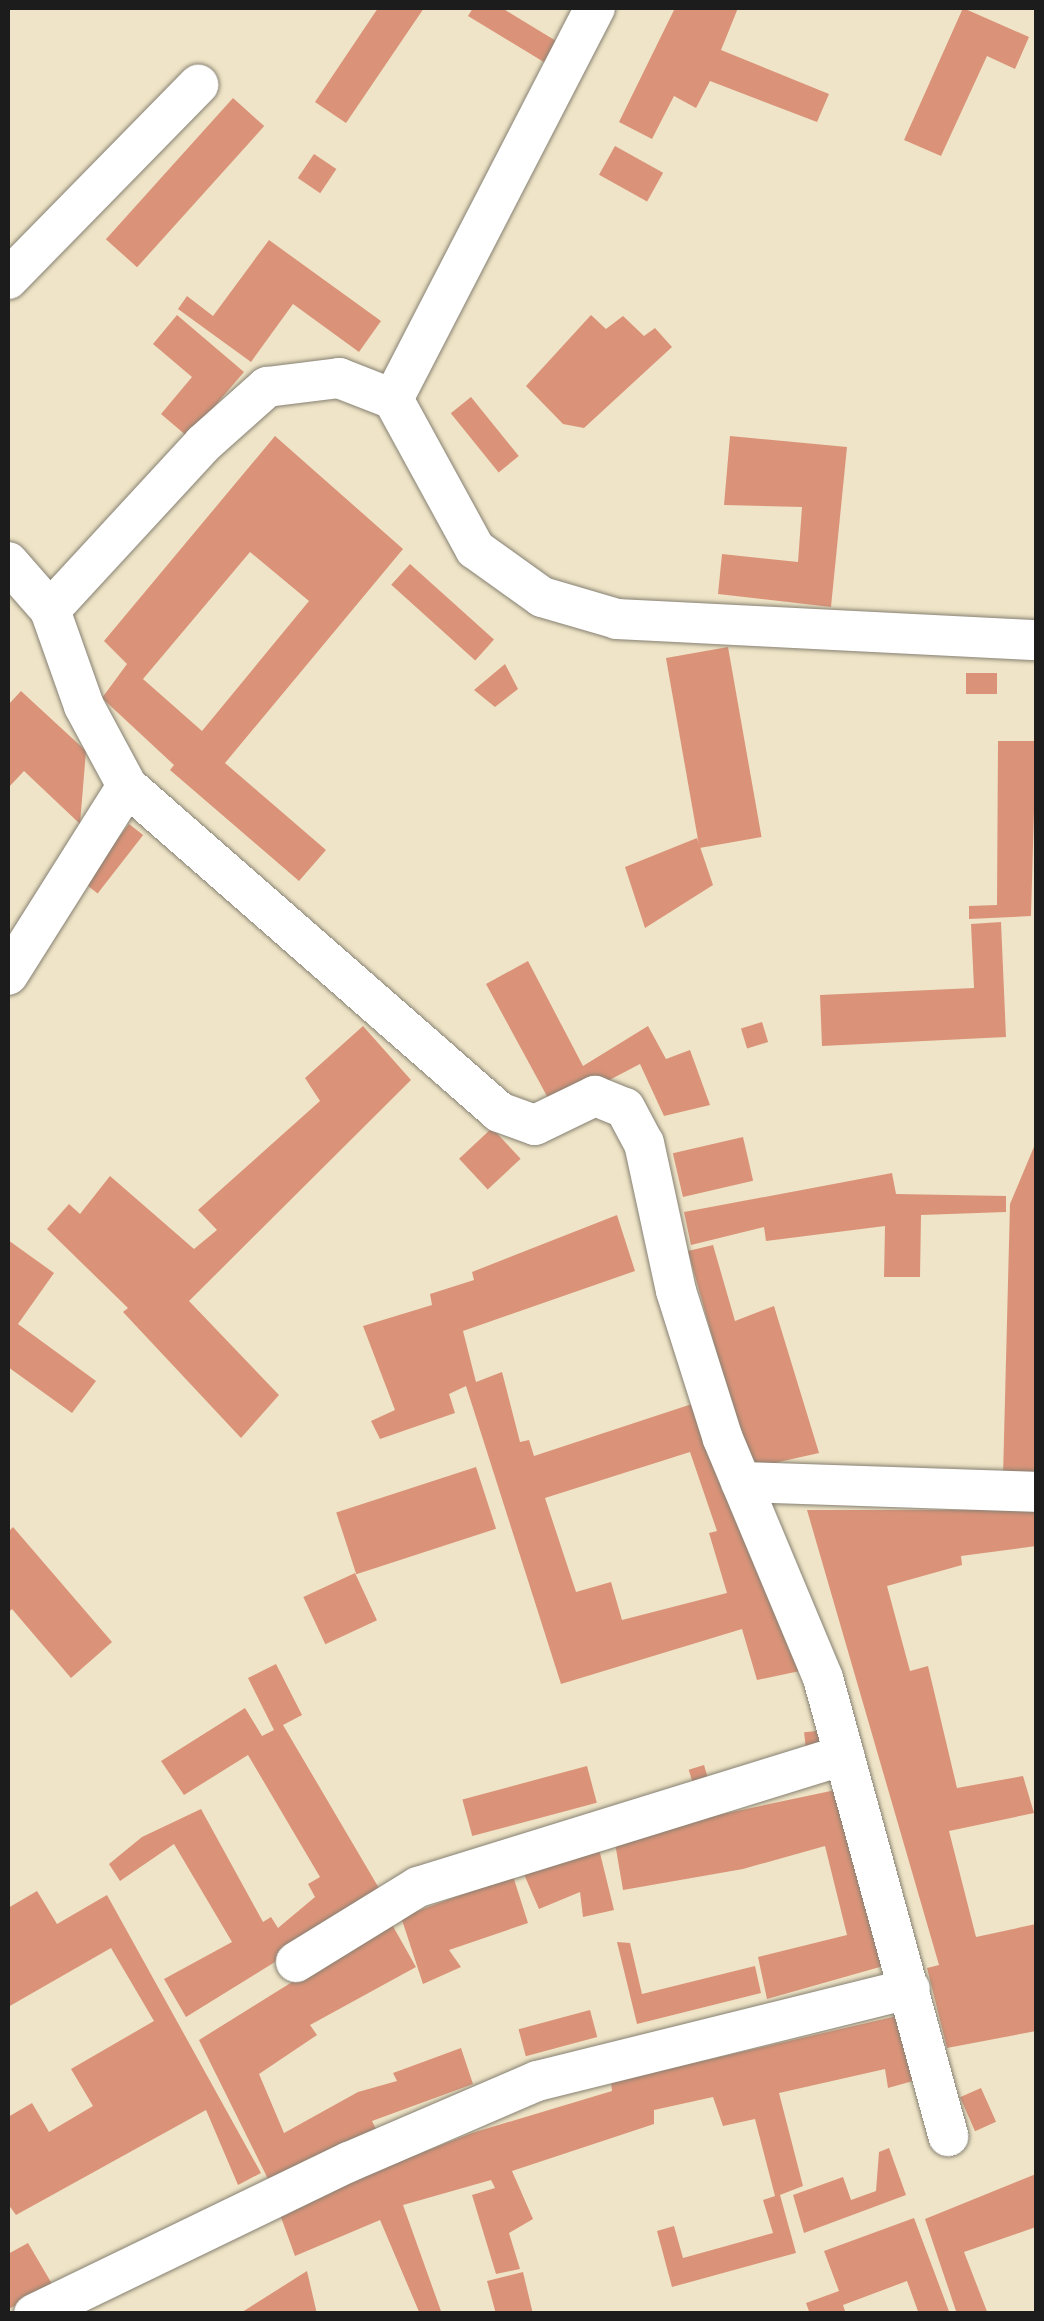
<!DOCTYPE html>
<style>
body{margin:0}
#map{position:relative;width:1044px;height:2321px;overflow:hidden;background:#efe4c7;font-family:"Indie Flower",sans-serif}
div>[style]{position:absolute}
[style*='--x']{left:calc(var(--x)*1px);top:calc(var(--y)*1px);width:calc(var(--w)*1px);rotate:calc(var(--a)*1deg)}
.building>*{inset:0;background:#da9379;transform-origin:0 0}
.roads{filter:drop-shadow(0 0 2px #868072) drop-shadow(0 0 2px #868072)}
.minor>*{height:40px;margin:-20px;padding:0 20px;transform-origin:20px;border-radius:20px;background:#fff}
span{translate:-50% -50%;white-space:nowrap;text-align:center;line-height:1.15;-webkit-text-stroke:8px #f7f3e8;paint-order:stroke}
.frame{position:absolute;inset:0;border:10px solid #1c1c1c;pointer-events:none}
</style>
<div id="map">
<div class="building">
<div style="clip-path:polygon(378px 8px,424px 8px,346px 123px,315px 102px)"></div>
<div style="clip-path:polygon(473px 8px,502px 8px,566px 47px,552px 67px,468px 16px)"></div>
<div style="clip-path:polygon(675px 8px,738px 8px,721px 50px,829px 94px,817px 122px,710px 81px,696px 108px,674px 96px,652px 139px,619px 122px)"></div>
<div style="clip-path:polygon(963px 8px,1029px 37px,1015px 69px,987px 56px,941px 156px,904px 140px)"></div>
<div style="left:233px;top:98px;width:42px;height:190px;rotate:42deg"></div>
<div style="left:615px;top:146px;width:55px;height:33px;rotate:29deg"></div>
<div style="left:314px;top:154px;width:27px;height:29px;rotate:34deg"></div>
<div style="clip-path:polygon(269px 240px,381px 321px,359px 352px,293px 304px,251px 362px,178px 309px,187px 296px,213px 316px)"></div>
<div style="clip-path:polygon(177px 315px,244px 372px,188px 437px,161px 414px,192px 377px,153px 344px)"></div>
<div style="clip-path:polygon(591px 315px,606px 329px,623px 316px,644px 336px,655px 328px,672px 347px,584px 428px,563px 424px,526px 386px)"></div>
<div style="left:471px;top:397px;width:76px;height:26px;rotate:51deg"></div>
<div style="clip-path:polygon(evenodd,275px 436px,403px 549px,225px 763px,326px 850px,299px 881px,170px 770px,174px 765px,102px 698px,127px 664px,104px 641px,275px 436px,250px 552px,309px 601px,202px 731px,143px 679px,250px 552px)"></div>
<div style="clip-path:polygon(730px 436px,847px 447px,831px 607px,718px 594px,722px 554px,798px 562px,802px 507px,724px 505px)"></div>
<div style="left:410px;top:564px;width:113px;height:28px;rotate:42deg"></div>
<div style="left:728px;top:647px;width:193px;height:63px;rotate:80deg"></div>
<div style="clip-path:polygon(505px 664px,518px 689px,495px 707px,474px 690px)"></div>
<div style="left:966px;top:673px;width:31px;height:21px"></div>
<div style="clip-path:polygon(21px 691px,86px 751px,80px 824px,24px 771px,8px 788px,8px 705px)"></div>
<div style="clip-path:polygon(998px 741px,1036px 741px,1031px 916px,969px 919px,969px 906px,997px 905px)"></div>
<div style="left:129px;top:824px;width:18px;height:74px;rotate:38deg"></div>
<div style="clip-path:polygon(697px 838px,713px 885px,645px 928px,625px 867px)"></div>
<div style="clip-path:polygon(1001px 922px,1006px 1037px,822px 1046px,820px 995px,974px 988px,971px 924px)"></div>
<div style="clip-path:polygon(528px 961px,583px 1066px,648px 1026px,666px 1059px,690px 1050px,710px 1105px,664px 1116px,640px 1064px,554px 1109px,486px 984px)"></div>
<div style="left:762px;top:1022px;width:21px;height:22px;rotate:73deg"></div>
<div style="clip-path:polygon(363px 1026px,411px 1080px,189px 1301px,279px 1395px,241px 1438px,123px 1312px,128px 1308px,47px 1229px,69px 1204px,80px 1214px,110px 1176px,194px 1249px,217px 1230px,198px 1210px,320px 1101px,305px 1078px)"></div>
<div style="left:492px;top:1128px;width:42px;height:45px;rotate:47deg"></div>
<div style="left:743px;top:1137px;width:45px;height:72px;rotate:77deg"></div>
<div style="clip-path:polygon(1036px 1142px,1036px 1478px,1003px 1477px,1010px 1204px)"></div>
<div style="clip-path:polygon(892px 1173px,896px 1194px,1006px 1196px,1006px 1212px,921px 1215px,920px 1277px,884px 1277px,885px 1226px,766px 1241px,764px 1227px,691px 1245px,684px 1212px)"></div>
<div style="clip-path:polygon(evenodd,617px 1215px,635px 1271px,463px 1331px,476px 1382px,502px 1372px,520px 1442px,529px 1440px,534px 1456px,701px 1401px,800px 1671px,757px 1680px,742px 1629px,561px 1684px,466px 1386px,449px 1394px,455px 1413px,380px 1439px,371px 1421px,395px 1410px,363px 1326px,432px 1305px,430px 1294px,474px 1280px,472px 1272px,617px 1215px,690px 1452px,717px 1531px,709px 1533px,727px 1593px,622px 1620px,611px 1582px,576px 1592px,545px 1498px,690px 1452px)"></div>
<div style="clip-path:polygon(8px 1240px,54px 1273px,18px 1324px,96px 1381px,72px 1413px,8px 1367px)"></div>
<div style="clip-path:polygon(713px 1245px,735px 1321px,774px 1306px,819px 1453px,757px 1467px,743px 1446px,688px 1251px)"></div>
<div style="left:476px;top:1467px;width:65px;height:147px;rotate:72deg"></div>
<div style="clip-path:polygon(807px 1510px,1036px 1510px,1036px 1546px,961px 1556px,962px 1565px,887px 1586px,910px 1671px,928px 1666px,957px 1788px,1023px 1776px,1034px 1813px,949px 1831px,976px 1937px,1036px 1924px,1036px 2031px,947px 2048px,927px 1968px,939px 1965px)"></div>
<div style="clip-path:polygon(13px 1527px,112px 1642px,71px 1678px,12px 1609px,8px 1613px,8px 1532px)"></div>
<div style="left:355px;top:1573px;width:52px;height:57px;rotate:65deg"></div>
<div style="clip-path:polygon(276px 1664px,302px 1715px,283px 1725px,383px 1895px,186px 2017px,164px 1979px,232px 1942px,174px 1844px,120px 1881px,109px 1864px,142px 1837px,201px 1809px,263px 1922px,271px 1917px,278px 1928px,315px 1897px,308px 1884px,320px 1877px,248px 1755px,184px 1795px,161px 1761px,245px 1708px,262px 1736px,274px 1730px,248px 1678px)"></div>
<div style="left:826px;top:1730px;width:18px;height:22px;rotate:84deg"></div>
<div style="left:704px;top:1765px;width:14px;height:16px;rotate:73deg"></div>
<div style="left:587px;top:1766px;width:38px;height:129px;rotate:75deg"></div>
<div style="clip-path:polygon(845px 1788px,887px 1965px,767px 1999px,758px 1957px,847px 1935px,825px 1846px,743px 1869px,623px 1890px,614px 1837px)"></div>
<div style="clip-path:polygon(598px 1845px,614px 1910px,583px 1917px,580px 1892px,539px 1909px,523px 1872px)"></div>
<div style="clip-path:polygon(513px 1876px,528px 1923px,449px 1950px,461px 1967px,423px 1984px,401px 1917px)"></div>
<div style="clip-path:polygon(37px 1891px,57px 1924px,107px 1895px,261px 2173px,238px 2185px,206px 2110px,16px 2215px,8px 2204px,8px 2117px,32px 2103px,49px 2132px,93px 2106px,71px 2069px,154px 2021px,111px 1948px,8px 2007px,8px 1908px)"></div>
<div style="clip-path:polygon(390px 1921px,416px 1967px,310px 2025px,317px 2035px,259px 2074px,284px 2133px,358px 2092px,397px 2081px,393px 2073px,461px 2048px,473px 2084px,372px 2121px,376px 2129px,269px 2181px,199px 2040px)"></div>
<div style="clip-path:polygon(617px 1942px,630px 1943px,642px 1994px,755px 1966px,761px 1993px,637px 2024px)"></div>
<div style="left:590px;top:2010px;width:28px;height:74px;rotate:75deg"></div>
<div style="clip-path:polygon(897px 2016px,913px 2081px,888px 2088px,885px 2069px,779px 2093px,803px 2186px,780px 2195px,796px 2253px,672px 2287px,657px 2231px,674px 2226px,683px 2258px,773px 2233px,763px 2200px,775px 2196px,755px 2119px,723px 2126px,713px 2097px,654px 2110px,654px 2124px,512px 2171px,533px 2219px,509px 2233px,520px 2269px,496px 2274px,472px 2195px,495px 2188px,491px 2180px,403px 2205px,442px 2314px,420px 2314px,380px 2220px,295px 2256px,278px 2209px,472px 2133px,612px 2091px,611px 2082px)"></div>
<div style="left:981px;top:2088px;width:37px;height:23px;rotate:66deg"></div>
<div style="clip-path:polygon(889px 2148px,906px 2195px,804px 2233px,793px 2195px,843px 2177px,851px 2200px,876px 2191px,879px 2152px)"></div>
<div style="clip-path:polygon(1036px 2174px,1036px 2227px,964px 2252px,988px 2314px,957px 2314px,925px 2219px)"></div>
<div style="clip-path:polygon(914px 2218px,950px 2314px,919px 2314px,907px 2281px,843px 2305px,846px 2314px,810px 2314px,806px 2303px,839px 2291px,824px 2251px)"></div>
<div style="clip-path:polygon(28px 2243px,55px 2289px,8px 2309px,8px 2254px)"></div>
<div style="clip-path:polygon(307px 2271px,317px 2314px,239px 2314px)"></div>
<div style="clip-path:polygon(523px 2272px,533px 2314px,496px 2314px,487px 2281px)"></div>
</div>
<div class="roads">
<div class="minor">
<div style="--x:8;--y:279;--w:272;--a:-45.6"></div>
<div style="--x:393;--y:399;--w:440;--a:-62.7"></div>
<div style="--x:8;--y:562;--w:64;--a:48.8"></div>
<div style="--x:50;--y:610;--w:102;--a:70.5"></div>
<div style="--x:84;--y:706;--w:91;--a:61.7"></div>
<div style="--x:127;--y:786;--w:223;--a:122.2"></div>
<div style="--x:50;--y:610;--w:226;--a:-47.3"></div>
<div style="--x:203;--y:444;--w:86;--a:-41.7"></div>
<div style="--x:267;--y:387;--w:73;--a:-7.1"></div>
<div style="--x:339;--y:378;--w:58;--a:21.3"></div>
<div style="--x:393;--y:399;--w:171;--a:61.3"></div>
<div style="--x:475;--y:549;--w:82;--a:35.6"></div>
<div style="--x:542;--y:597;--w:78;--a:16.3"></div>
<div style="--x:617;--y:619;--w:420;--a:2.9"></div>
<div style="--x:127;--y:786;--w:495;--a:41.2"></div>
<div style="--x:499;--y:1112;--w:38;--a:20"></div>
<div style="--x:535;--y:1125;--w:67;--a:-25.8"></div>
<div style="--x:595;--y:1096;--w:32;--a:22"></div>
<div style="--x:625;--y:1108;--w:40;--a:62"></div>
<div style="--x:644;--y:1143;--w:151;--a:77.8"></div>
<div style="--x:676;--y:1291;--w:155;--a:72.4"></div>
<div style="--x:723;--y:1439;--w:259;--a:67.3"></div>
<div style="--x:823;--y:1678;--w:475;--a:74.7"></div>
<div style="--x:741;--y:1482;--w:295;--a:1.9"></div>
<div style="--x:296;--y:1962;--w:143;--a:-31.6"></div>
<div style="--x:418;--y:1887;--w:446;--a:-17.2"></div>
<div style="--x:34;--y:2314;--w:350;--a:-25.8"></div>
<div style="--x:349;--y:2162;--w:205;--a:-23.3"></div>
<div style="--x:537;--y:2081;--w:384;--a:-13.9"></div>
</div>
</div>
<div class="frame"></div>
</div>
